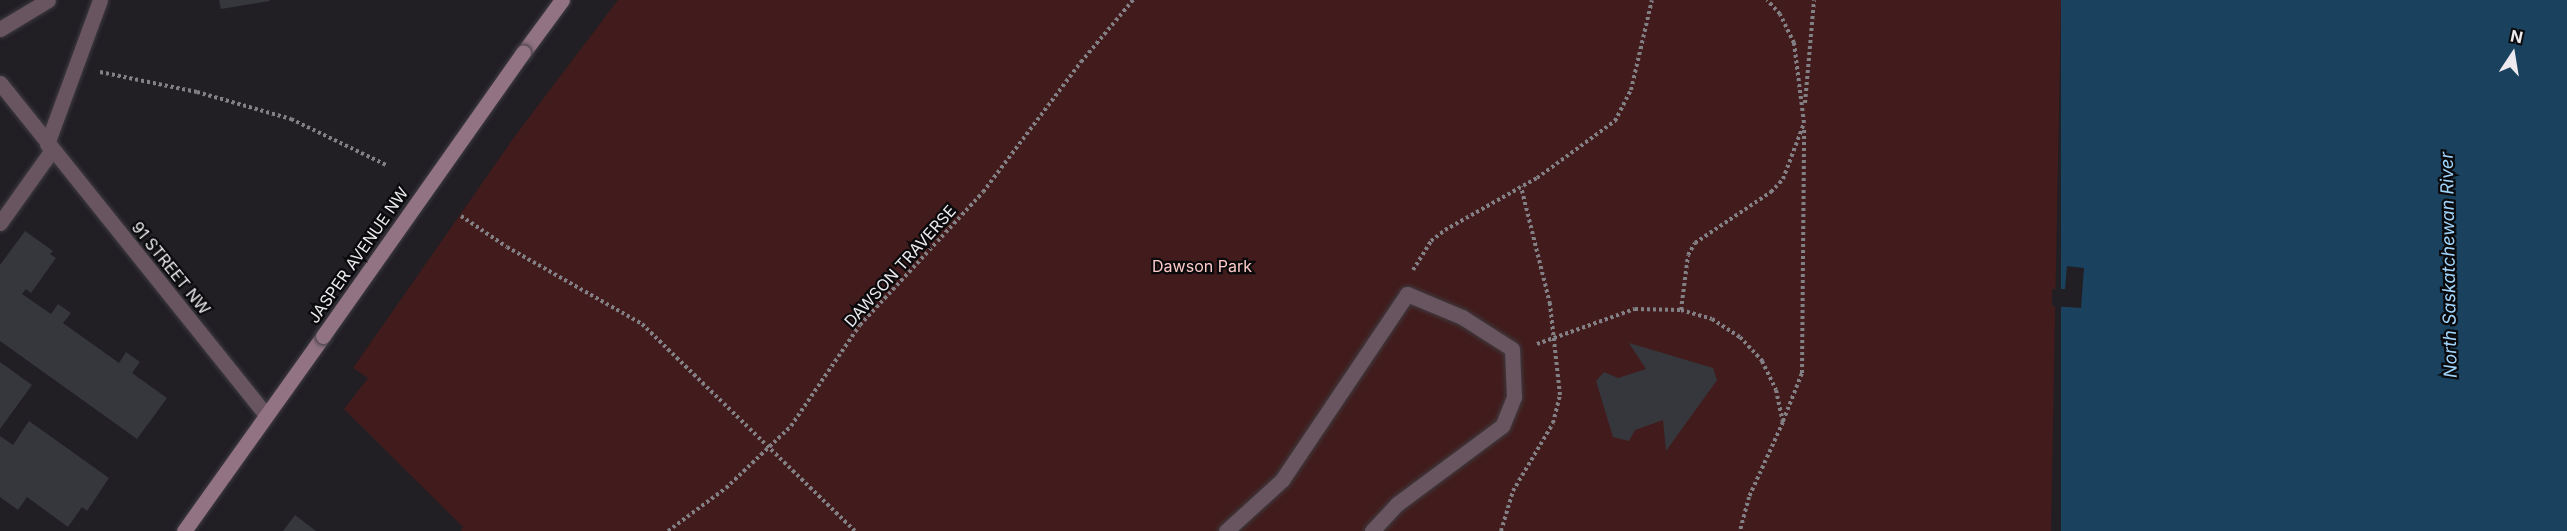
<!DOCTYPE html>
<style>
body{margin:0}
#map{position:relative;width:2567px;height:531px;overflow:hidden;background:#211e24;font-family:Inter,sans-serif}
div>[style]{position:absolute}
[style*='--x']{left:calc(var(--x)*1px);top:calc(var(--y)*1px);width:calc(var(--w)*1px);rotate:calc(var(--a)*1deg)}
.green>*{inset:0;background:#421c1c}
.water>*{inset:0;background:#1a425e;transform-origin:0 0}
.pier>*{inset:0;background:#211e24}
.building>*{inset:0;background:#35373d}
.path>*{height:4px;margin-top:-2px;transform-origin:0;background:repeating-linear-gradient(90deg,#838085 0 3px,transparent 0 6px)}
.roads{filter:drop-shadow(0 0 2px #3d3b40) drop-shadow(0 0 2px #3d3b40)}
.lane>*{height:15px;margin:-7.5px;padding:0 7.5px;transform-origin:7.5px;border-radius:7.5px;background:#69555f}
.street>*{height:15px;margin:-7.5px;padding:0 7.5px;transform-origin:7.5px;border-radius:7.5px;background:#69555f}
.secondary>*{height:15px;margin:-7.5px;padding:0 7.5px;transform-origin:7.5px;border-radius:7.5px;background:#927383}
.bridges{filter:drop-shadow(0 0 2px #3d3b40) drop-shadow(0 0 2px #3d3b40)}
.secondary-bridge>*{height:15px;margin:-7.5px;padding:0 7.5px;transform-origin:7.5px;border-radius:7.5px;background:#927383}
span{translate:-50% -50%;white-space:nowrap;text-align:center;line-height:1.15;-webkit-text-stroke:4.5px #0a090b;paint-order:stroke}
.street-label{font-size:16px;color:#eceaee}
.park-label{font-size:16px;color:#fdcac8}
.water-label{font-size:18px;color:#a1d4fb;font-style:italic}
.north{position:absolute;left:2483px;top:24px;width:60px;height:60px;-webkit-text-stroke:4px #0a090b;paint-order:stroke;rotate:12deg;font-size:16px;font-weight:700;line-height:24px;text-align:center;color:#eceaee}
.north::after{content:'';display:block;margin:auto;width:21px;height:27px;background:#eceaee;clip-path:polygon(50% 0,100% 100%,50% 72%,0 100%)}
</style>
<div id="map">
<div class="green">
<div style="clip-path:polygon(618px 0,2061px 0,2051px 531px,461px 531px,463px 527px,344px 409px,368px 378px,353px 368px,515px 136px)"></div>
</div>
<div class="water">
<div style="left:2061px;top:0;width:506px;height:531px"></div>
</div>
<div class="pier">
<div style="clip-path:polygon(2067px 266px,2084px 268px,2081px 308px,2052px 306px,2052px 289px,2065px 289px)"></div>
</div>
<div class="building">
<div style="clip-path:polygon(219px 0,269px 0,270px 1px,221px 9px)"></div>
<div style="clip-path:polygon(25px 231px,53px 251px,50px 254px,56px 258px,31px 293px,26px 289px,22px 294px,51px 314px,58px 304px,71px 313px,63px 323px,119px 363px,126px 352px,140px 362px,132px 373px,167px 398px,137px 439px,0 341px,0 265px)"></div>
<div style="clip-path:polygon(1629px 343px,1713px 368px,1717px 380px,1666px 451px,1663px 420px,1635px 430px,1629px 441px,1613px 437px,1596px 381px,1604px 372px,1618px 378px,1646px 369px)"></div>
<div style="clip-path:polygon(0 362px,32px 385px,0 429px)"></div>
<div style="clip-path:polygon(29px 421px,109px 478px,87px 511px,82px 507px,68px 527px,27px 497px,18px 510px,0 497px,0 436px,13px 445px)"></div>
<div style="clip-path:polygon(295px 515px,316px 531px,283px 531px)"></div>
</div>
<div class="path">
<div style="--x:100;--y:72;--w:99;--a:11.7"></div>
<div style="--x:197;--y:92;--w:98;--a:16"></div>
<div style="--x:291;--y:119;--w:106;--a:25.8"></div>
<div style="--x:1805;--y:103;--w:103;--a:-85"></div>
<div style="--x:461;--y:216;--w:55;--a:34"></div>
<div style="--x:507;--y:247;--w:155;--a:29.7"></div>
<div style="--x:642;--y:324;--w:297;--a:44.2"></div>
<div style="--x:1413;--y:270;--w:34;--a:-58"></div>
<div style="--x:1431;--y:241;--w:18;--a:-38"></div>
<div style="--x:1445;--y:230;--w:106;--a:-29.5"></div>
<div style="--x:1537;--y:178;--w:97;--a:-36.2"></div>
<div style="--x:1615;--y:121;--w:35;--a:-63"></div>
<div style="--x:1631;--y:90;--w:92;--a:-76.9"></div>
<div style="--x:1681;--y:310;--w:55;--a:-82.7"></div>
<div style="--x:1688;--y:255;--w:14;--a:-60"></div>
<div style="--x:1695;--y:243;--w:92;--a:-33.9"></div>
<div style="--x:1771;--y:192;--w:18;--a:-47"></div>
<div style="--x:1783;--y:179;--w:60;--a:-69.4"></div>
<div style="--x:1804;--y:123;--w:81;--a:-97.1"></div>
<div style="--x:1794;--y:43;--w:32;--a:-116"></div>
<div style="--x:1780;--y:14;--w:19;--a:-133"></div>
<div style="--x:1537;--y:344;--w:104;--a:-19.7"></div>
<div style="--x:1635;--y:309;--w:46;--a:1.2"></div>
<div style="--x:1681;--y:310;--w:32;--a:16"></div>
<div style="--x:1712;--y:319;--w:33;--a:33"></div>
<div style="--x:1740;--y:337;--w:33;--a:47"></div>
<div style="--x:1762;--y:361;--w:32;--a:64"></div>
<div style="--x:1776;--y:390;--w:33;--a:78"></div>
<div style="--x:1783;--y:422;--w:82;--a:114.4"></div>
<div style="--x:1749;--y:497;--w:35;--a:105"></div>
<div style="--x:1783;--y:421;--w:52;--a:-68.4"></div>
<div style="--x:1802;--y:373;--w:244;--a:-89.5"></div>
<div style="--x:668;--y:531;--w:72;--a:-36.6"></div>
<div style="--x:726;--y:488;--w:90;--a:-43.6"></div>
<div style="--x:791;--y:426;--w:122;--a:-55.7"></div>
<div style="--x:860;--y:325;--w:181;--a:-47.2"></div>
<div style="--x:983;--y:192;--w:163;--a:-53"></div>
<div style="--x:1081;--y:62;--w:81;--a:-50"></div>
<div style="--x:1501;--y:531;--w:42;--a:-73.3"></div>
<div style="--x:1513;--y:491;--w:79;--a:-59.5"></div>
<div style="--x:1553;--y:423;--w:29;--a:-76"></div>
<div style="--x:1560;--y:395;--w:92;--a:-96.3"></div>
<div style="--x:1550;--y:304;--w:121;--a:-103.9"></div>
</div>
<div class="roads">
<div class="lane">
<div style="--x:0;--y:223;--w:90;--a:-54.5"></div>
<div style="--x:1226;--y:531;--w:76;--a:-42.3"></div>
<div style="--x:1282;--y:480;--w:224;--a:-56.1"></div>
<div style="--x:1407;--y:294;--w:60;--a:22.7"></div>
<div style="--x:1462;--y:317;--w:59;--a:32.6"></div>
<div style="--x:1512;--y:349;--w:48;--a:87.6"></div>
<div style="--x:1514;--y:397;--w:31;--a:112"></div>
<div style="--x:1502;--y:426;--w:131;--a:143.4"></div>
<div style="--x:1397;--y:504;--w:37;--a:133"></div>
</div>
<div class="street">
<div style="--x:0;--y:29;--w:56;--a:-31.1"></div>
<div style="--x:0;--y:83;--w:425;--a:51.3"></div>
<div style="--x:47;--y:144;--w:153;--a:-69.8"></div>
</div>
<div class="secondary">
<div style="--x:523;--y:53;--w:66;--a:-53.7"></div>
<div style="--x:184;--y:531;--w:239;--a:-54.5"></div>
</div>
</div>
<div class="bridges">
<div class="secondary-bridge">
<div style="--x:323;--y:336;--w:347;--a:-54.8"></div>
</div>
</div>
<div class="street-label">
<span style="left:358px;top:255px;rotate:-55deg">JASPER AVENUE NW</span>
<span style="left:900px;top:266px;rotate:-48deg">DAWSON TRAVERSE</span>
<span style="left:171px;top:268px;rotate:51deg">91 STREET NW</span>
</div>
<div class="park-label">
<span style="left:1202px;top:266px">Dawson Park</span>
</div>
<div class="water-label">
<span style="left:2449px;top:265px;rotate:-91deg">North Saskatchewan River</span>
</div>
<div class="north">N</div>
</div>
